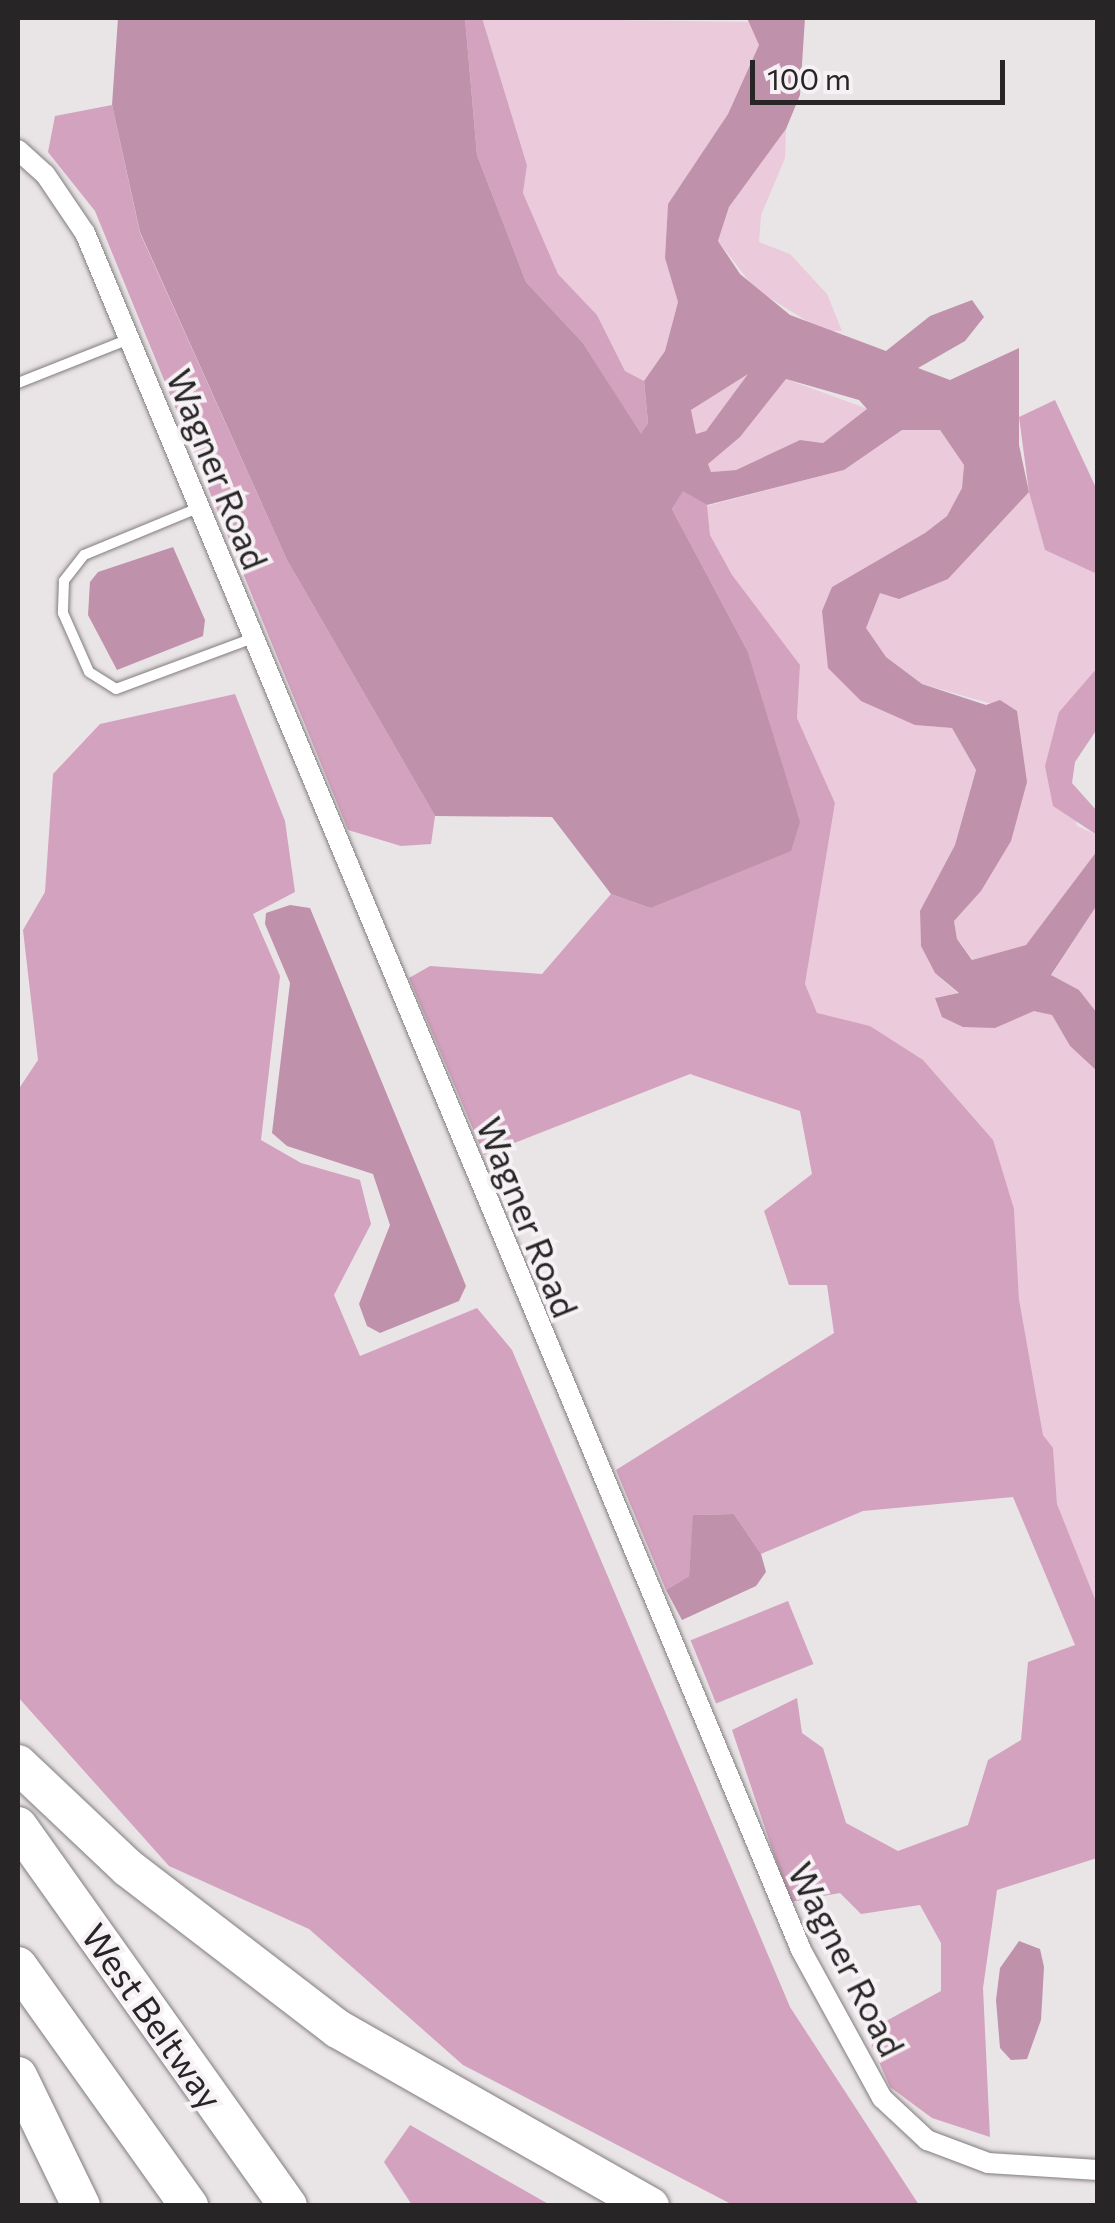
<!DOCTYPE html>
<style>
body{margin:0}
#map{position:relative;width:1115px;height:2223px;overflow:hidden;background:#e9e4e6;font-family:Commissioner,sans-serif}
div>[style]{position:absolute}
[style*='--x']{left:calc(var(--x)*1px);top:calc(var(--y)*1px);width:calc(var(--w)*1px);rotate:calc(var(--a)*1deg)}
.green>*{inset:0;background:#eacadb}
.forest>*{inset:0;background:#d3a2be;transform-origin:0 0}
.water>*{inset:0;background:#c091ab}
.roads{filter:drop-shadow(0 0 2px #817d7f) drop-shadow(0 0 2px #817d7f)}
.lane>*{height:10px;margin:-5px;padding:0 5px;transform-origin:5px;border-radius:5px;background:#fff}
.street>*{height:20px;margin:-10px;padding:0 10px;transform-origin:10px;border-radius:10px;background:#fff}
.highway>*{height:38px;margin:-19px;padding:0 19px;transform-origin:19px;border-radius:19px;background:#fff}
span{translate:-50% -50%;white-space:nowrap;text-align:center;line-height:1.15;-webkit-text-stroke:8px #f6f1f4;paint-order:stroke}
.street-label{font-size:35px;color:#272526}
.frame{position:absolute;inset:0;border:20px solid #272526;pointer-events:none}
.scale{position:absolute;left:750px;top:60px;width:255px;height:45px;box-sizing:border-box;border:5px solid #272526;border-top:0;padding-left:12px;font-size:30px;line-height:35px;white-space:nowrap;color:#272526;-webkit-text-stroke:8px #f6f1f4;paint-order:stroke}
</style>
<div id="map">
<div class="green">
<div style="clip-path:polygon(482px 18px,754px 22px,759px 45px,728px 114px,668px 204px,665px 258px,678px 302px,665px 351px,644px 381px,625px 371px,597px 315px,558px 274px,523px 193px,527px 164px)"></div>
<div style="clip-path:polygon(786px 129px,785px 158px,761px 215px,759px 242px,790px 254px,827px 294px,842px 331px,823px 331px,755px 289px,718px 241px,729px 207px)"></div>
<div style="clip-path:polygon(750px 372px,706px 432px,696px 434px,691px 410px)"></div>
<div style="clip-path:polygon(786px 379px,868px 409px,823px 443px,800px 440px,736px 470px,711px 472px,707px 464px,740px 437px)"></div>
<div style="clip-path:polygon(902px 430px,940px 430px,964px 465px,962px 488px,947px 516px,925px 533px,832px 587px,915px 725px,952px 728px,976px 770px,955px 845px,920px 911px,921px 946px,935px 973px,959px 994px,935px 997px,1013px 1016px,1034px 1010px,1052px 1015px,1070px 1046px,1097px 1071px,1097px 1604px,1057px 1504px,1053px 1449px,1043px 1435px,1019px 1299px,1014px 1209px,870px 1026px,817px 1014px,805px 984px,835px 803px,797px 718px,800px 665px,732px 576px,710px 535px,707px 506px,844px 470px)"></div>
<div style="clip-path:polygon(1029px 492px,1045px 550px,1097px 574px,1097px 668px,1059px 712px,1077px 826px,1097px 835px,1097px 851px,1026px 945px,973px 960px,957px 939px,954px 921px,981px 891px,1017px 711px,922px 684px,886px 657px,865px 628px,880px 593px,948px 579px)"></div>
<div style="clip-path:polygon(1097px 905px,1097px 1013px,1079px 990px,1051px 976px)"></div>
</div>
<div class="forest">
<div style="clip-path:polygon(465px 18px,482px 18px,527px 165px,523px 193px,558px 274px,597px 315px,625px 371px,644px 381px,648px 423px,641px 435px,583px 343px,526px 282px,477px 155px)"></div>
<div style="clip-path:polygon(112px 105px,140px 233px,287px 560px,435px 816px,431px 844px,401px 846px,348px 830px,95px 211px,48px 152px,55px 116px)"></div>
<div style="clip-path:polygon(1055px 400px,1097px 490px,1097px 574px,1045px 550px,1029px 492px,1019px 417px)"></div>
<div style="clip-path:polygon(683px 490px,707px 505px,710px 535px,732px 575px,800px 665px,797px 718px,835px 803px,805px 984px,817px 1013px,870px 1026px,923px 1060px,993px 1140px,1014px 1209px,1019px 1299px,1043px 1435px,1053px 1448px,1057px 1504px,1097px 1604px,1097px 1858px,997px 1890px,983px 1988px,990px 2137px,932px 2118px,890px 2087px,866px 2032px,941px 1991px,941px 1943px,920px 1905px,861px 1914px,840px 1893px,790px 1902px,732px 1730px,797px 1698px,802px 1733px,823px 1748px,846px 1823px,898px 1851px,968px 1825px,988px 1760px,1021px 1740px,1028px 1662px,1075px 1645px,1013px 1497px,863px 1511px,761px 1554px,734px 1514px,694px 1515px,689px 1576px,666px 1590px,616px 1470px,834px 1333px,827px 1285px,789px 1285px,764px 1211px,812px 1174px,800px 1111px,690px 1074px,484px 1155px,409px 978px,430px 966px,542px 974px,611px 894px,650px 908px,747px 650px,672px 509px)"></div>
<div style="clip-path:polygon(1097px 668px,1097px 729px,1075px 762px,1072px 783px,1097px 811px,1097px 835px,1053px 806px,1045px 766px,1059px 712px)"></div>
<div style="clip-path:polygon(235px 694px,285px 821px,295px 892px,253px 914px,280px 976px,261px 1140px,301px 1163px,360px 1180px,371px 1224px,334px 1295px,360px 1356px,477px 1308px,512px 1350px,790px 2007px,919px 2205px,733px 2205px,463px 2065px,309px 1929px,169px 1866px,18px 1697px,18px 1090px,38px 1060px,23px 930px,45px 892px,53px 774px,100px 724px)"></div>
<div style="left:788px;top:1601px;width:68px;height:105px;rotate:68deg"></div>
<div style="clip-path:polygon(410px 2125px,550px 2205px,412px 2205px,384px 2162px)"></div>
</div>
<div class="water">
<div style="clip-path:polygon(evenodd,118px 18px,465px 18px,477px 155px,526px 282px,583px 343px,641px 434px,648px 423px,644px 381px,665px 351px,678px 302px,665px 258px,668px 204px,728px 114px,759px 45px,747px 18px,805px 18px,800px 95px,786px 129px,729px 207px,718px 241px,740px 274px,790px 315px,886px 351px,930px 316px,972px 300px,984px 317px,965px 341px,918px 368px,950px 380px,1019px 348px,1019px 445px,1029px 492px,948px 579px,899px 599px,880px 593px,866px 628px,886px 657px,922px 684px,986px 705px,1000px 700px,1017px 711px,1027px 782px,1011px 841px,981px 891px,954px 921px,957px 939px,972px 960px,1026px 945px,1097px 851px,1097px 905px,1051px 975px,1079px 990px,1097px 1013px,1097px 1071px,1070px 1046px,1052px 1015px,1034px 1011px,995px 1028px,963px 1027px,942px 1017px,935px 998px,959px 993px,935px 973px,921px 946px,920px 911px,955px 845px,976px 770px,952px 728px,915px 725px,861px 701px,828px 668px,822px 611px,832px 587px,925px 533px,947px 516px,962px 488px,964px 465px,940px 430px,902px 430px,844px 470px,707px 505px,683px 491px,672px 509px,747px 650px,800px 822px,791px 851px,650px 908px,611px 894px,552px 817px,435px 816px,287px 560px,140px 232px,112px 105px,118px 18px,748px 374px,706px 431px,696px 434px,691px 410px,748px 374px,118px 18px,786px 379px,859px 400px,867px 409px,823px 443px,800px 440px,736px 470px,711px 472px,708px 464px,740px 437px,786px 379px)"></div>
<div style="clip-path:polygon(173px 547px,205px 620px,203px 636px,117px 670px,88px 615px,90px 582px,98px 572px)"></div>
<div style="clip-path:polygon(290px 905px,310px 908px,466px 1286px,459px 1301px,380px 1333px,367px 1326px,359px 1304px,390px 1225px,373px 1174px,287px 1146px,272px 1133px,290px 983px,265px 924px,266px 913px)"></div>
<div style="clip-path:polygon(734px 1514px,761px 1554px,766px 1572px,756px 1586px,682px 1620px,666px 1590px,689px 1576px,693px 1515px)"></div>
<div style="clip-path:polygon(1019px 1941px,1040px 1949px,1044px 1967px,1041px 2020px,1027px 2059px,1011px 2060px,1000px 2048px,996px 2000px,1000px 1968px)"></div>
</div>
<div class="roads">
<div class="lane">
<div style="--x:18;--y:383;--w:119;--a:-21.6"></div>
<div style="--x:198;--y:508;--w:123;--a:157.6"></div>
<div style="--x:84;--y:555;--w:33;--a:128"></div>
<div style="--x:64;--y:581;--w:32;--a:92"></div>
<div style="--x:63;--y:613;--w:64;--a:66.2"></div>
<div style="--x:89;--y:672;--w:32;--a:32"></div>
<div style="--x:116;--y:689;--w:146;--a:-20.4"></div>
</div>
<div class="street">
<div style="--x:18;--y:150;--w:36;--a:42"></div>
<div style="--x:45;--y:174;--w:71;--a:55.9"></div>
<div style="--x:85;--y:233;--w:1860;--a:67.36"></div>
<div style="--x:801;--y:1950;--w:169;--a:61.3"></div>
<div style="--x:882;--y:2098;--w:62;--a:43"></div>
<div style="--x:927;--y:2140;--w:65;--a:20.7"></div>
<div style="--x:988;--y:2163;--w:110;--a:3.6"></div>
</div>
<div class="highway">
<div style="--x:18;--y:1764;--w:151;--a:43.4"></div>
<div style="--x:128;--y:1868;--w:265;--a:37.5"></div>
<div style="--x:338;--y:2029;--w:359;--a:29.6"></div>
<div style="--x:18;--y:1826;--w:466;--a:54.6"></div>
<div style="--x:18;--y:1966;--w:295;--a:54.5"></div>
<div style="--x:18;--y:2076;--w:144;--a:64.1"></div>
</div>
</div>
<div class="street-label">
<span style="left:218px;top:469px;rotate:68deg">Wagner Road</span>
<span style="left:528px;top:1217px;rotate:68deg">Wagner Road</span>
<span style="left:847px;top:1959px;rotate:63deg">Wagner Road</span>
<span style="left:153px;top:2016px;rotate:55deg">West Beltway</span>
</div>
<div class="frame"></div>
<div class="scale">100 m</div>
</div>
